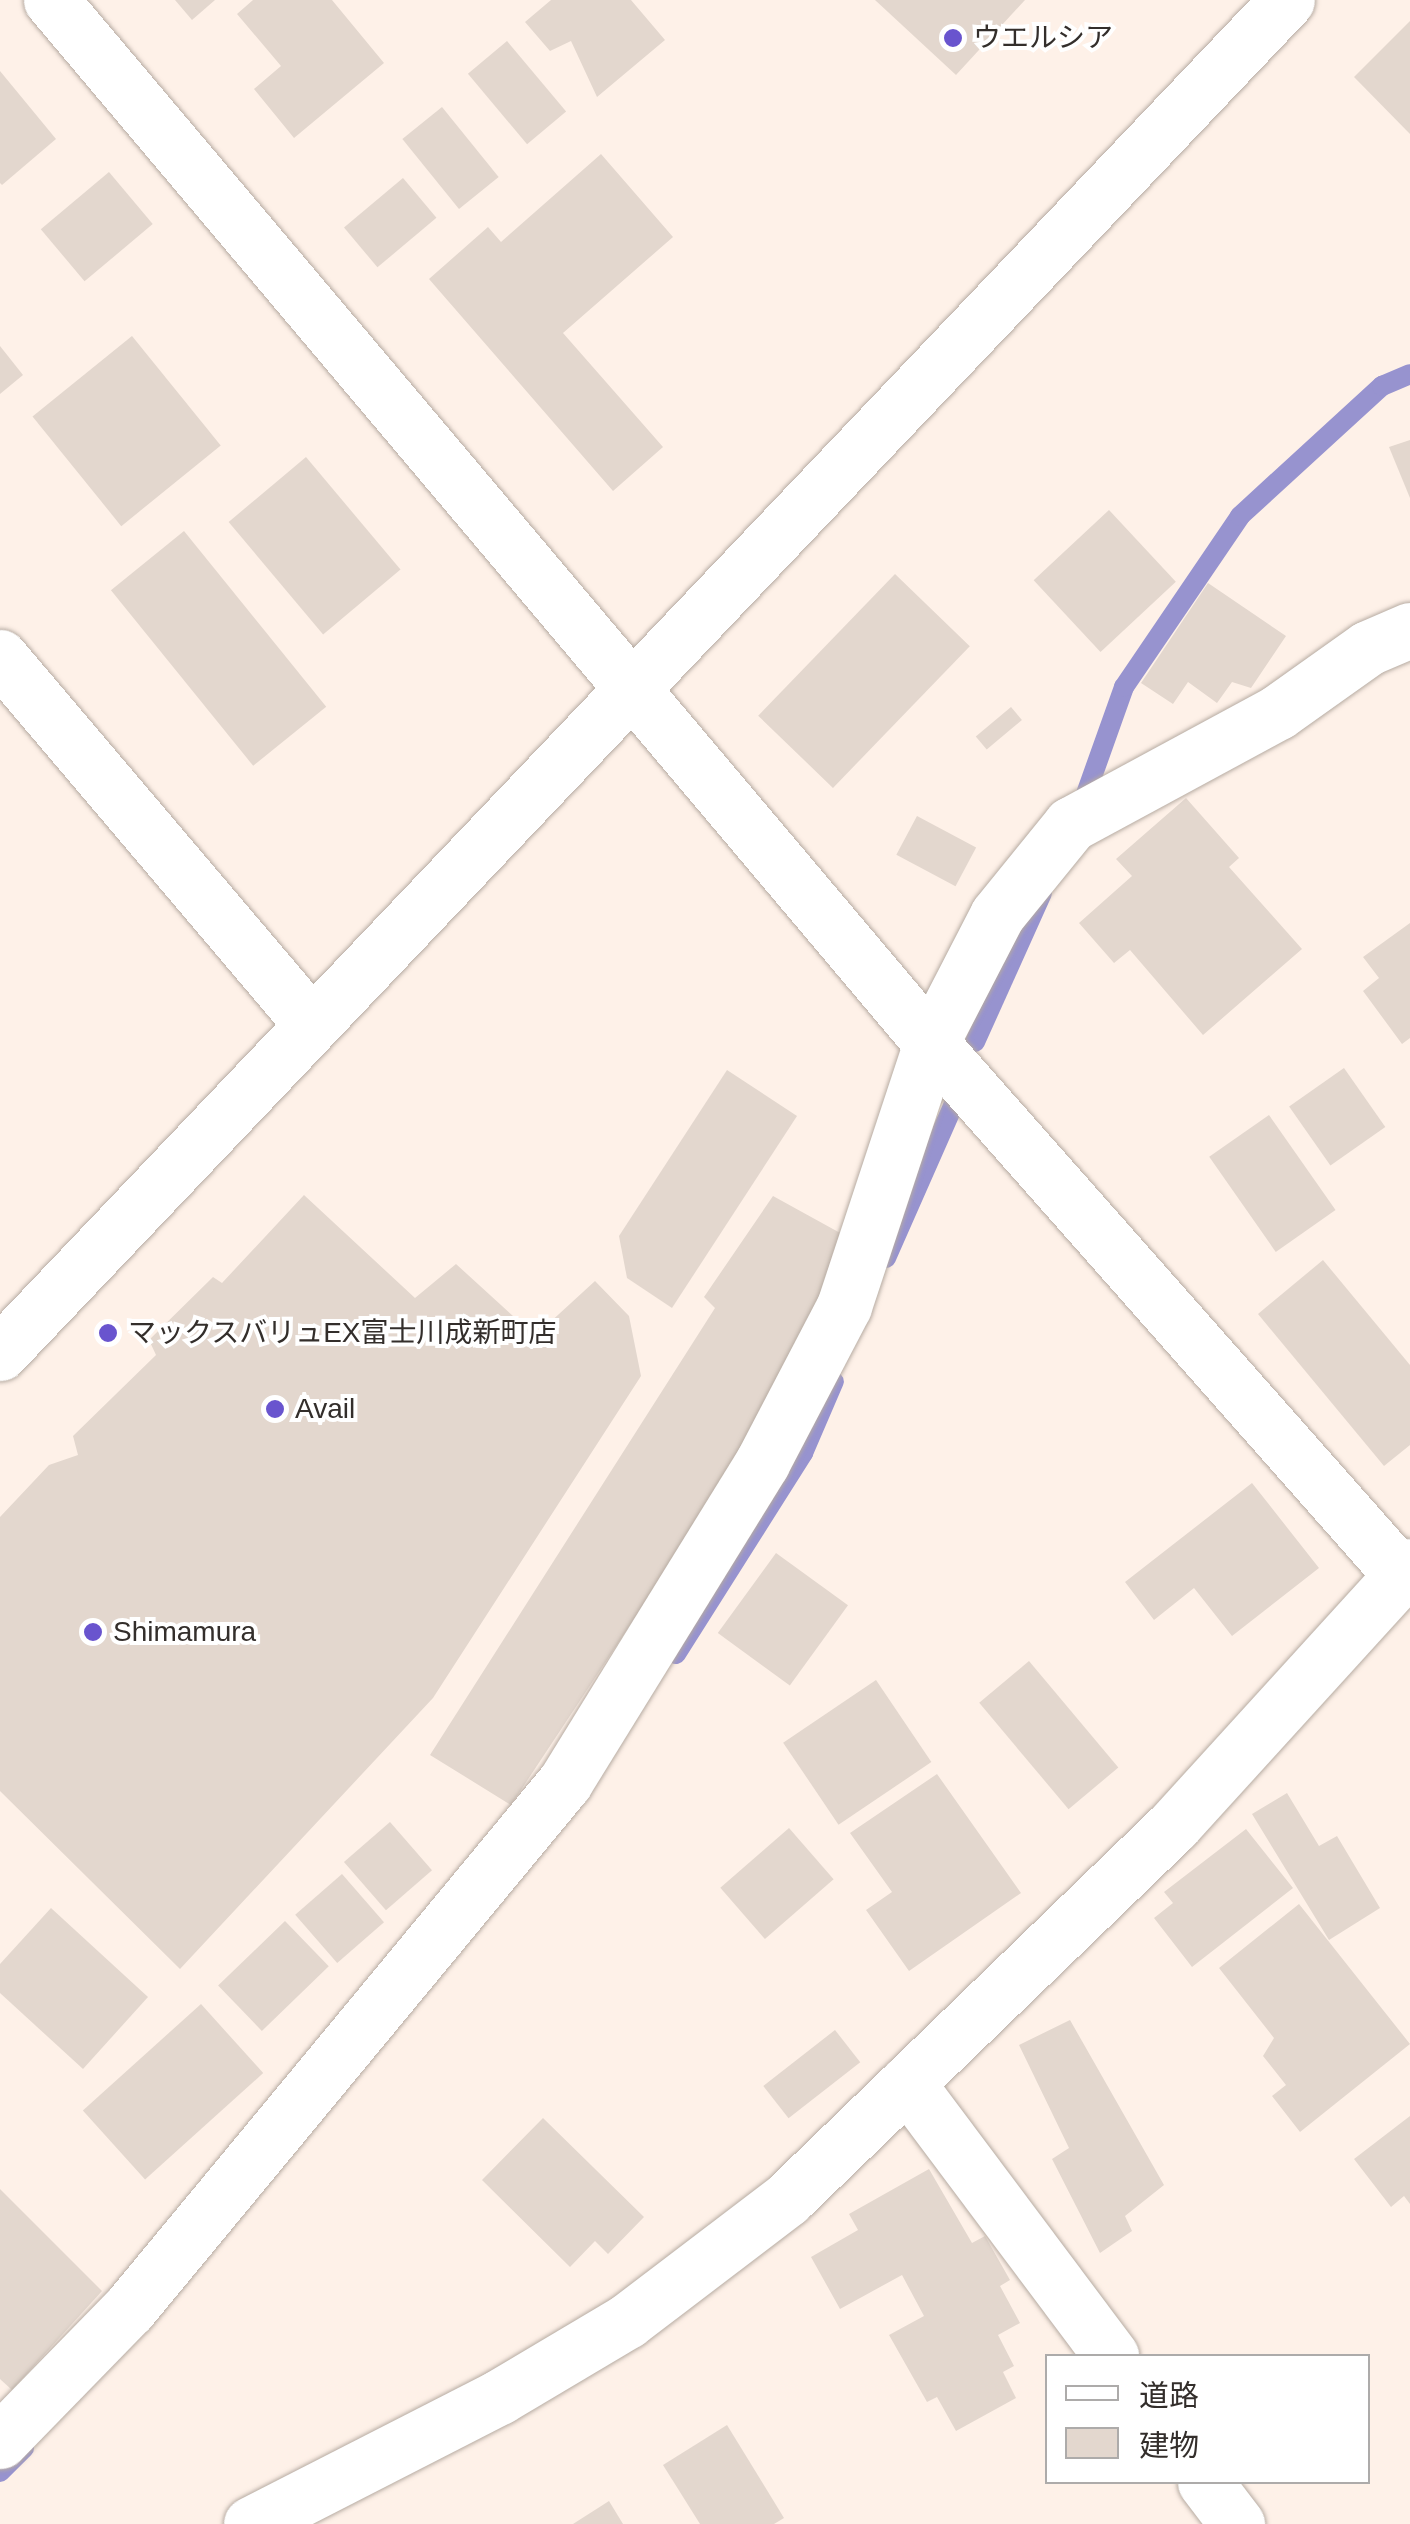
<!DOCTYPE html>
<meta charset="utf-8">
<style>
body{margin:0}
#map{position:relative;width:1410px;height:2524px;overflow:hidden;background:#fef1e8;font-family:Arial,"Noto Sans JP",sans-serif}
div>[style]{position:absolute}
[style*='--x']{left:calc(var(--x)*1px);top:calc(var(--y)*1px);width:calc(var(--w)*1px);rotate:calc(var(--a)*1deg)}
.stream>*{height:20px;margin:-10px;padding:0 10px;transform-origin:10px;border-radius:10px;background:#9793cf}
.building>*{inset:0;background:#e3d7ce;transform-origin:0 0}
.roads{filter:drop-shadow(0 0 2px #b6aba2) drop-shadow(0 0 2px #b6aba2)}
.street>*{height:55px;margin:-27.5px;padding:0 27.5px;transform-origin:27.5px;border-radius:27.5px;background:#fff}
.secondary>*{height:55px;margin:-27.5px;padding:0 27.5px;transform-origin:27.5px;border-radius:27.5px;background:#fff}
.dots>*{width:28px;height:28px;translate:-50% -50%;box-sizing:border-box;border:5px solid #fff;border-radius:50%}
span{translate:-50% -50%;white-space:nowrap;text-align:center;line-height:1.15;-webkit-text-stroke:8px #fff;paint-order:stroke}
.poi-label{font-size:28px;color:#332e2b}
.left{translate:0 -50%;text-align:left}
.legend{position:absolute;left:1045px;top:2354px;width:325px;height:130px;box-sizing:border-box;background:#fff;border:2px solid #adabaa;margin:0;padding:12px 18px;list-style:none;font-size:30px;color:#332e2b}
.legend li{display:flex;align-items:center;gap:20px;height:50px}
.legend b{width:50px;border:2px solid #adabaa}
</style>
<div id="map">
<div class="stream">
<div style="--x:1082;--y:805;--w:125;--a:-70.4"></div>
<div style="--x:1124;--y:687;--w:207;--a:-55.8"></div>
<div style="--x:1240;--y:516;--w:193;--a:-42.5"></div>
<div style="--x:1382;--y:386;--w:30;--a:-23"></div>
<div style="--x:975;--y:1042;--w:163;--a:-65.8"></div>
<div style="--x:886;--y:1258;--w:168;--a:-66.2"></div>
<div style="--x:676;--y:1654;--w:238;--a:-57.7"></div>
<div style="--x:803;--y:1453;--w:78;--a:-66.7"></div>
<div style="--x:0;--y:2472;--w:34;--a:-45"></div>
</div>
<div class="building">
<div style="clip-path:polygon(175px 0,215px 0,192px 20px)"></div>
<div style="clip-path:polygon(253px 0,332px 0,384px 63px,294px 138px,254px 89px,281px 66px,237px 14px)"></div>
<div style="clip-path:polygon(551px 0,631px 0,665px 40px,597px 97px,571px 41px,550px 51px,525px 22px)"></div>
<div style="clip-path:polygon(875px 0,1025px 0,956px 75px)"></div>
<div style="clip-path:polygon(1410px 21px,1410px 134px,1354px 77px)"></div>
<div style="left:507px;top:41px;width:92px;height:51px;rotate:50deg"></div>
<div style="clip-path:polygon(0 71px,56px 139px,2px 185px,0 183px)"></div>
<div style="left:442px;top:107px;width:90px;height:51px;rotate:51deg"></div>
<div style="clip-path:polygon(601px 154px,673px 237px,563px 333px,663px 447px,613px 491px,429px 279px,488px 227px,501px 242px)"></div>
<div style="left:109px;top:172px;width:68px;height:89px;rotate:50deg"></div>
<div style="left:403px;top:178px;width:52px;height:77px;rotate:50deg"></div>
<div style="left:132px;top:336px;width:141px;height:128px;rotate:51deg"></div>
<div style="clip-path:polygon(0 346px,23px 375px,0 394px)"></div>
<div style="clip-path:polygon(1410px 440px,1410px 498px,1389px 447px)"></div>
<div style="left:306px;top:457px;width:147px;height:101px;rotate:50deg"></div>
<div style="left:1109px;top:510px;width:98px;height:103px;rotate:47deg"></div>
<div style="left:184px;top:531px;width:226px;height:94px;rotate:51deg"></div>
<div style="left:895px;top:574px;width:104px;height:197px;rotate:44deg"></div>
<div style="clip-path:polygon(1208px 583px,1286px 636px,1251px 688px,1232px 682px,1217px 703px,1188px 682px,1173px 704px,1141px 683px)"></div>
<div style="left:1011px;top:707px;width:17px;height:46px;rotate:50deg"></div>
<div style="clip-path:polygon(1186px 798px,1239px 858px,1229px 867px,1302px 949px,1203px 1035px,1130px 950px,1114px 963px,1079px 923px,1132px 876px,1116px 859px)"></div>
<div style="left:917px;top:816px;width:67px;height:44px;rotate:28deg"></div>
<div style="clip-path:polygon(1410px 923px,1410px 1038px,1402px 1044px,1363px 991px,1379px 978px,1363px 957px)"></div>
<div style="left:1344px;top:1068px;width:72px;height:67px;rotate:55deg"></div>
<div style="clip-path:polygon(727px 1070px,797px 1116px,672px 1308px,627px 1278px,619px 1236px)"></div>
<div style="left:1269px;top:1115px;width:116px;height:73px;rotate:55deg"></div>
<div style="clip-path:polygon(304px 1195px,415px 1298px,456px 1264px,535px 1336px,595px 1281px,629px 1316px,641px 1376px,433px 1698px,180px 1969px,0 1791px,0 1517px,49px 1465px,78px 1455px,73px 1436px,156px 1355px,149px 1340px,213px 1277px,222px 1283px)"></div>
<div style="clip-path:polygon(773px 1196px,842px 1234px,788px 1386px,511px 1805px,430px 1755px,715px 1308px,704px 1297px)"></div>
<div style="clip-path:polygon(1323px 1260px,1410px 1365px,1410px 1445px,1384px 1466px,1258px 1314px)"></div>
<div style="clip-path:polygon(1252px 1483px,1319px 1568px,1232px 1636px,1194px 1588px,1154px 1620px,1125px 1582px)"></div>
<div style="left:776px;top:1553px;width:89px;height:99px;rotate:36deg"></div>
<div style="left:1029px;top:1661px;width:139px;height:65px;rotate:50deg"></div>
<div style="left:876px;top:1680px;width:99px;height:112px;rotate:56deg"></div>
<div style="clip-path:polygon(937px 1774px,1021px 1893px,909px 1971px,866px 1910px,892px 1892px,850px 1833px)"></div>
<div style="clip-path:polygon(1287px 1793px,1319px 1846px,1337px 1836px,1380px 1908px,1329px 1940px,1252px 1814px)"></div>
<div style="left:390px;top:1822px;width:64px;height:61px;rotate:49deg"></div>
<div style="left:789px;top:1828px;width:68px;height:91px;rotate:49deg"></div>
<div style="clip-path:polygon(1246px 1829px,1293px 1888px,1192px 1967px,1154px 1918px,1173px 1903px,1164px 1892px)"></div>
<div style="left:342px;top:1874px;width:64px;height:62px;rotate:49deg"></div>
<div style="clip-path:polygon(1299px 1904px,1410px 2044px,1300px 2132px,1272px 2096px,1286px 2085px,1263px 2056px,1274px 2038px,1219px 1968px)"></div>
<div style="clip-path:polygon(51px 1908px,148px 1997px,83px 2069px,0 1993px,0 1964px)"></div>
<div style="left:285px;top:1921px;width:63px;height:93px;rotate:46deg"></div>
<div style="left:201px;top:2004px;width:93px;height:159px;rotate:48deg"></div>
<div style="clip-path:polygon(1070px 2020px,1164px 2185px,1125px 2216px,1132px 2231px,1100px 2253px,1052px 2159px,1069px 2148px,1019px 2045px)"></div>
<div style="left:835px;top:2030px;width:41px;height:91px;rotate:52deg"></div>
<div style="clip-path:polygon(1410px 2116px,1410px 2204px,1404px 2196px,1391px 2207px,1354px 2159px)"></div>
<div style="clip-path:polygon(543px 2118px,644px 2217px,608px 2254px,595px 2241px,570px 2267px,482px 2180px)"></div>
<div style="clip-path:polygon(929px 2169px,972px 2243px,985px 2236px,1010px 2280px,1000px 2286px,1020px 2323px,998px 2335px,1014px 2366px,1003px 2372px,1016px 2398px,956px 2431px,937px 2397px,927px 2402px,889px 2335px,924px 2316px,902px 2275px,840px 2309px,811px 2257px,858px 2230px,849px 2214px)"></div>
<div style="clip-path:polygon(0 2189px,102px 2291px,12px 2390px,0 2379px)"></div>
<div style="clip-path:polygon(727px 2425px,784px 2518px,774px 2524px,700px 2524px,663px 2465px)"></div>
<div style="clip-path:polygon(609px 2501px,623px 2524px,573px 2524px)"></div>
</div>
<div class="roads">
<div class="street">
<div style="--x:0;--y:657;--w:479;--a:49.7"></div>
<div style="--x:907;--y:2083;--w:341;--a:53.2"></div>
<div style="--x:0;--y:2441;--w:185;--a:-45.7"></div>
<div style="--x:129;--y:2309;--w:684;--a:-50.4"></div>
<div style="--x:565;--y:1782;--w:375;--a:-58.3"></div>
<div style="--x:762;--y:1463;--w:177;--a:-62.4"></div>
<div style="--x:844;--y:1306;--w:277;--a:-71.7"></div>
<div style="--x:931;--y:1043;--w:144;--a:-62.7"></div>
<div style="--x:997;--y:915;--w:117;--a:-50.9"></div>
<div style="--x:1071;--y:824;--w:235;--a:-28.4"></div>
<div style="--x:1278;--y:712;--w:110;--a:-35.4"></div>
<div style="--x:1368;--y:648;--w:46;--a:-23.2"></div>
<div style="--x:1205;--y:2482;--w:53;--a:52.7"></div>
</div>
<div class="secondary">
<div style="--x:51;--y:0;--w:1365;--a:49.85"></div>
<div style="--x:931;--y:1043;--w:711;--a:48.53"></div>
<div style="--x:0;--y:1353;--w:1867;--a:-46.43"></div>
<div style="--x:251;--y:2524;--w:279;--a:-27.1"></div>
<div style="--x:499;--y:2397;--w:149;--a:-30.7"></div>
<div style="--x:627;--y:2321;--w:201;--a:-37.3"></div>
<div style="--x:787;--y:2199;--w:538;--a:-44.02"></div>
<div style="--x:1174;--y:1825;--w:350;--a:-47.7"></div>
</div>
</div>
<div class="dots">
<div style="left:953px;top:38px;background:#6954ce"></div>
<div style="left:108px;top:1333px;background:#6954ce"></div>
<div style="left:275px;top:1409px;background:#6954ce"></div>
<div style="left:93px;top:1632px;background:#6954ce"></div>
</div>
<div class="poi-label">
<span class="left" style="left:973px;top:38px">ウエルシア</span>
<span class="left" style="left:128px;top:1333px">マックスバリュEX富士川成新町店</span>
<span class="left" style="left:295px;top:1409px">Avail</span>
<span class="left" style="left:113px;top:1632px">Shimamura</span>
</div>
<ul class="legend">
<li><b style="height:12px;background:#fff"></b>道路</li>
<li><b style="height:28px;background:#e3d7ce"></b>建物</li>
</ul>
</div>
